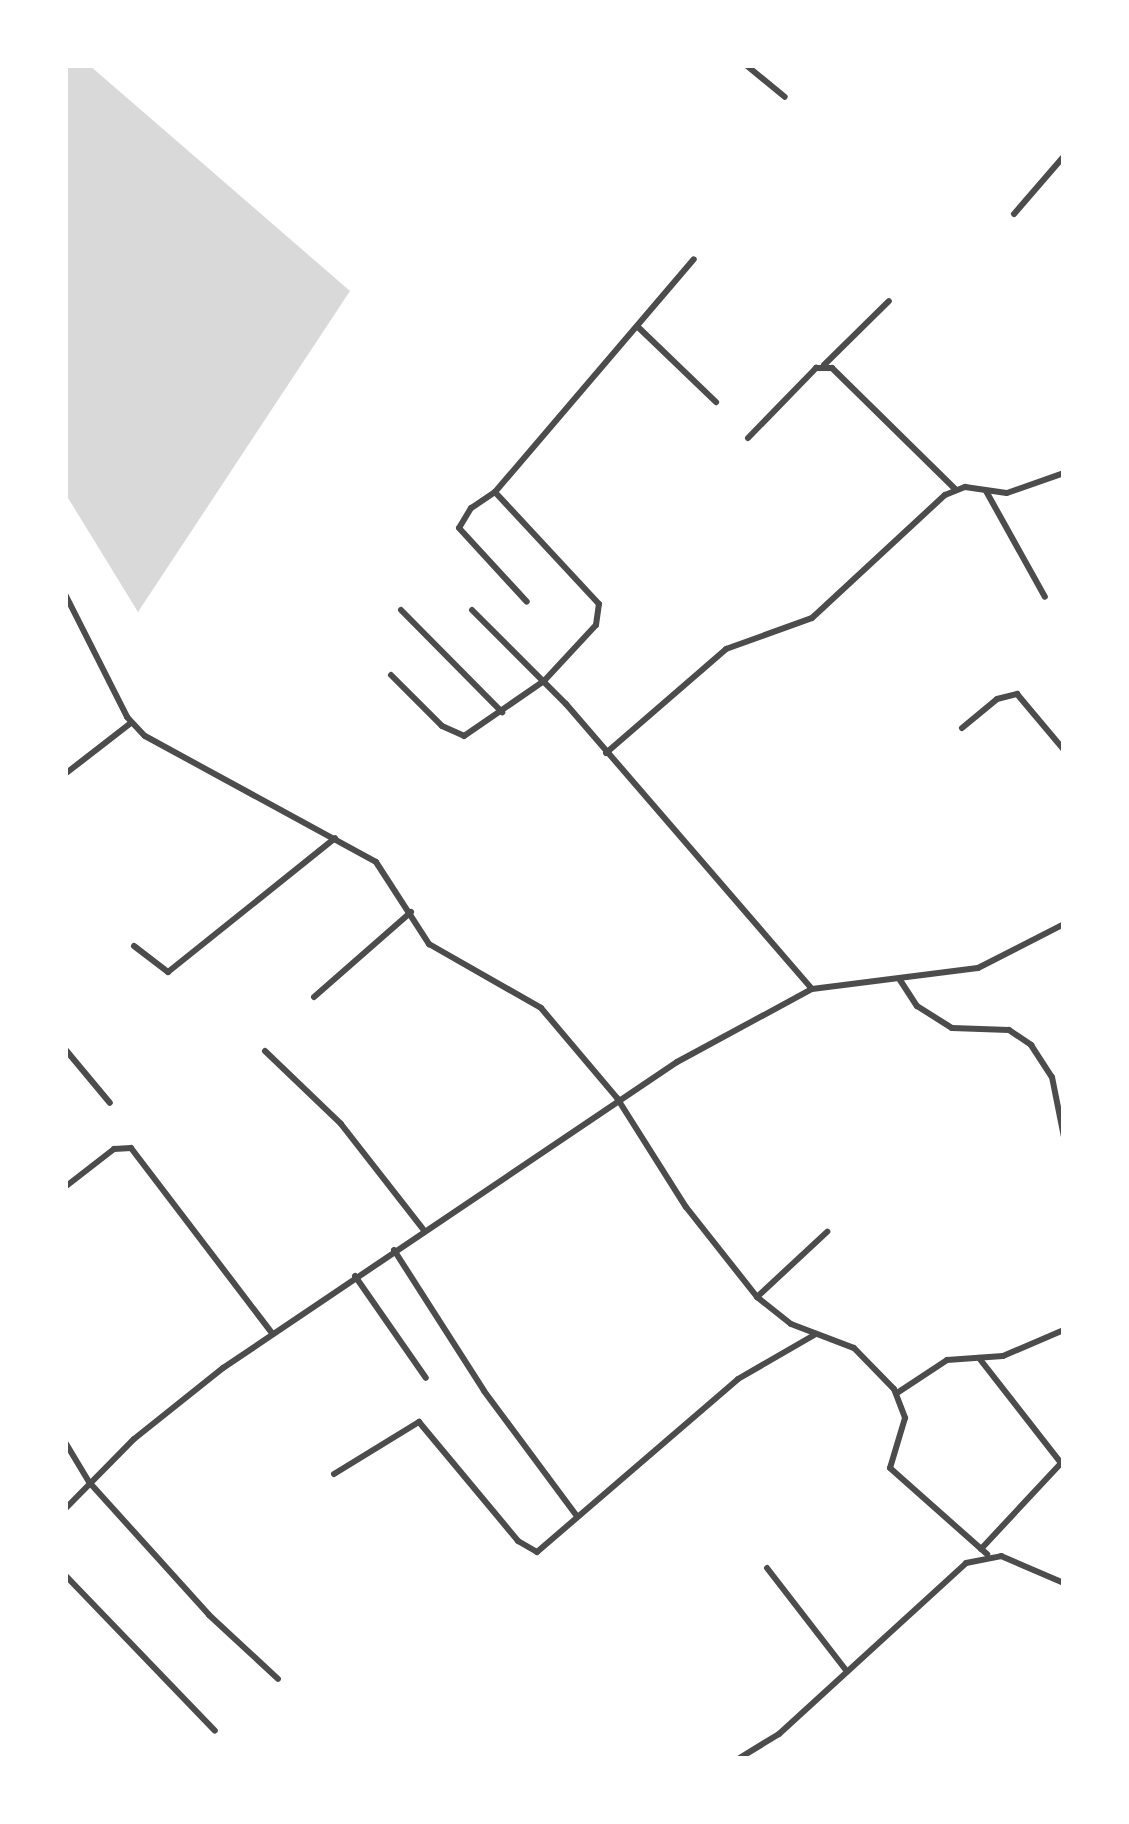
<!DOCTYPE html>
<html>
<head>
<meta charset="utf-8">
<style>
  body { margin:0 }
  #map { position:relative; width:1129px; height:1824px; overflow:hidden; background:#fff; font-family:"Fira Sans",sans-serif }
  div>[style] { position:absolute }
  .water>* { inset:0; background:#d9d9d9 }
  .minor>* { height:6px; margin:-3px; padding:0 3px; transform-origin:3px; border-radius:3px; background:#4c4c4c }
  span { translate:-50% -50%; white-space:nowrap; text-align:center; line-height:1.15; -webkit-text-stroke:10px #fff; paint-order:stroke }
  .frame { position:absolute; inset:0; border:68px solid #fff; pointer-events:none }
</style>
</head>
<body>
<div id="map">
  <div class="water">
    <i style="clip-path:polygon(65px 65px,89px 65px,350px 291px,138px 612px,65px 493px)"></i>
  </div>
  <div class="minor">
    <i style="left:746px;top:65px;width:50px;rotate:39.4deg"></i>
    <i style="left:1014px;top:214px;width:77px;rotate:-49.2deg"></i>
    <i style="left:639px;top:328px;width:107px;rotate:43.9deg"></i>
    <i style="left:824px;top:365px;width:91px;rotate:-44.6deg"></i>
    <i style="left:748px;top:438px;width:98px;rotate:-45.8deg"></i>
    <i style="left:816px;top:368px;width:16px"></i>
    <i style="left:832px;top:368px;width:173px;rotate:44.5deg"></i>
    <i style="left:986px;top:491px;width:121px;rotate:60.9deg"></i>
    <i style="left:495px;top:492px;width:29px;rotate:146deg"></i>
    <i style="left:471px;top:508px;width:23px;rotate:121deg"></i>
    <i style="left:459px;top:528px;width:100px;rotate:47.4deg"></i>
    <i style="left:65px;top:594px;width:138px;rotate:63.2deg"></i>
    <i style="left:127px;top:717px;width:26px;rotate:47deg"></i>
    <i style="left:145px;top:736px;width:263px;rotate:28.6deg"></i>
    <i style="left:376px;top:862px;width:98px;rotate:57.1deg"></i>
    <i style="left:429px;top:944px;width:129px;rotate:29.7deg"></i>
    <i style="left:541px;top:1008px;width:118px;rotate:49.8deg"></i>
    <i style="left:617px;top:1098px;width:129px;rotate:57.7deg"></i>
    <i style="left:686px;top:1207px;width:115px;rotate:51.7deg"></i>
    <i style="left:757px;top:1297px;width:43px;rotate:38.5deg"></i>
    <i style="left:791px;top:1324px;width:67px;rotate:20.9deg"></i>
    <i style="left:854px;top:1348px;width:57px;rotate:45.7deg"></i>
    <i style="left:894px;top:1389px;width:31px;rotate:69deg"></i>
    <i style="left:905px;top:1418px;width:52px;rotate:106.7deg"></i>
    <i style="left:890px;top:1468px;width:130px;rotate:41.6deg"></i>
    <i style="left:401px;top:610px;width:144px;rotate:45.3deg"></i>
    <i style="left:472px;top:610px;width:133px;rotate:45deg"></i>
    <i style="left:566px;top:704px;width:376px;rotate:49.2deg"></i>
    <i style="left:391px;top:675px;width:72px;rotate:45deg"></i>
    <i style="left:442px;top:726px;width:24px;rotate:24deg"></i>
    <i style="left:464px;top:736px;width:97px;rotate:-34.5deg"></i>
    <i style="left:544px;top:681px;width:76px;rotate:-47.1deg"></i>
    <i style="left:596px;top:625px;width:21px;rotate:-82deg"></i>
    <i style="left:599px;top:604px;width:153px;rotate:-132.9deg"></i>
    <i style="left:495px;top:492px;width:306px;rotate:-49.5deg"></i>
    <i style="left:962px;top:728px;width:45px;rotate:-39.6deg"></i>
    <i style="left:997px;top:699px;width:21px;rotate:-14deg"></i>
    <i style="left:1017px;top:694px;width:73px;rotate:50deg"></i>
    <i style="left:606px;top:753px;width:159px;rotate:-40.9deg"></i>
    <i style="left:726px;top:649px;width:91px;rotate:-19.8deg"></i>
    <i style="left:812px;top:618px;width:181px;rotate:-42.8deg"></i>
    <i style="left:945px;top:495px;width:22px;rotate:-22deg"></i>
    <i style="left:965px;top:487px;width:42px;rotate:8.1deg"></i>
    <i style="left:1007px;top:493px;width:60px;rotate:-19.3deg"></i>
    <i style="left:65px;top:774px;width:83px;rotate:-37.7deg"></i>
    <i style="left:134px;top:946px;width:43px;rotate:37.4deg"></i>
    <i style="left:168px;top:972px;width:214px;rotate:-38.7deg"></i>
    <i style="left:900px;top:980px;width:31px;rotate:57deg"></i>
    <i style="left:917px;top:1006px;width:41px;rotate:32.2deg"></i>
    <i style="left:952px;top:1028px;width:57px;rotate:2deg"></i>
    <i style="left:1009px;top:1030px;width:27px;rotate:34deg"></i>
    <i style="left:1031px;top:1045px;width:38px;rotate:57deg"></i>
    <i style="left:1052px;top:1077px;width:61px;rotate:78.7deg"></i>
    <i style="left:314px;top:997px;width:129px;rotate:-41.2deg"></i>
    <i style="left:65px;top:1049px;width:70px;rotate:50.2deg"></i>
    <i style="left:265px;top:1051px;width:105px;rotate:43.8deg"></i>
    <i style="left:341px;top:1124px;width:133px;rotate:52deg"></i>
    <i style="left:65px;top:1187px;width:62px;rotate:-37.8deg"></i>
    <i style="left:114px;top:1149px;width:17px;rotate:-3deg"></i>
    <i style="left:131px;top:1148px;width:233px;rotate:52.7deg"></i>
    <i style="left:394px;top:1250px;width:167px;rotate:57.4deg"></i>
    <i style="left:484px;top:1391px;width:156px;rotate:53.4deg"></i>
    <i style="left:355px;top:1276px;width:124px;rotate:55.2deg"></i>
    <i style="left:757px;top:1297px;width:96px;rotate:-42.9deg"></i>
    <i style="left:979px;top:1358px;width:133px;rotate:52deg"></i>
    <i style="left:897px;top:1393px;width:60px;rotate:-33.4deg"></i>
    <i style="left:947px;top:1360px;width:56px;rotate:-4.1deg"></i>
    <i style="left:1003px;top:1356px;width:66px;rotate:-23.1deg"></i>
    <i style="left:65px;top:1442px;width:47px;rotate:59deg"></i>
    <i style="left:89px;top:1482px;width:179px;rotate:47.9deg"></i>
    <i style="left:209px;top:1615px;width:94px;rotate:42.8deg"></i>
    <i style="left:334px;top:1474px;width:100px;rotate:-31.5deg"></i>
    <i style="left:419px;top:1422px;width:155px;rotate:50.2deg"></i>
    <i style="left:518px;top:1541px;width:22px;rotate:30deg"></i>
    <i style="left:537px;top:1552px;width:265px;rotate:-40.7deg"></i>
    <i style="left:738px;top:1379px;width:90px;rotate:-30deg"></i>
    <i style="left:65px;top:1509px;width:98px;rotate:-45.4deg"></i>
    <i style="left:134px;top:1439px;width:114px;rotate:-38.6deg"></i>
    <i style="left:223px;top:1368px;width:547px;rotate:-33.98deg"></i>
    <i style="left:677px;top:1062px;width:153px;rotate:-28.4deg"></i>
    <i style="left:812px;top:989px;width:167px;rotate:-7.2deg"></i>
    <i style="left:978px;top:968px;width:97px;rotate:-27.1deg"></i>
    <i style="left:981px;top:1549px;width:119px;rotate:-47deg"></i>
    <i style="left:767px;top:1568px;width:128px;rotate:52.3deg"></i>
    <i style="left:65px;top:1575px;width:216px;rotate:46.1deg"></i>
    <i style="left:738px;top:1759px;width:48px;rotate:-31.4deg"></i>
    <i style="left:779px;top:1734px;width:253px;rotate:-42.4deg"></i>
    <i style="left:966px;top:1563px;width:36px;rotate:-11deg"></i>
    <i style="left:1001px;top:1556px;width:69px;rotate:23.2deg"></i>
  </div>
  <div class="frame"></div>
</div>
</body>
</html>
